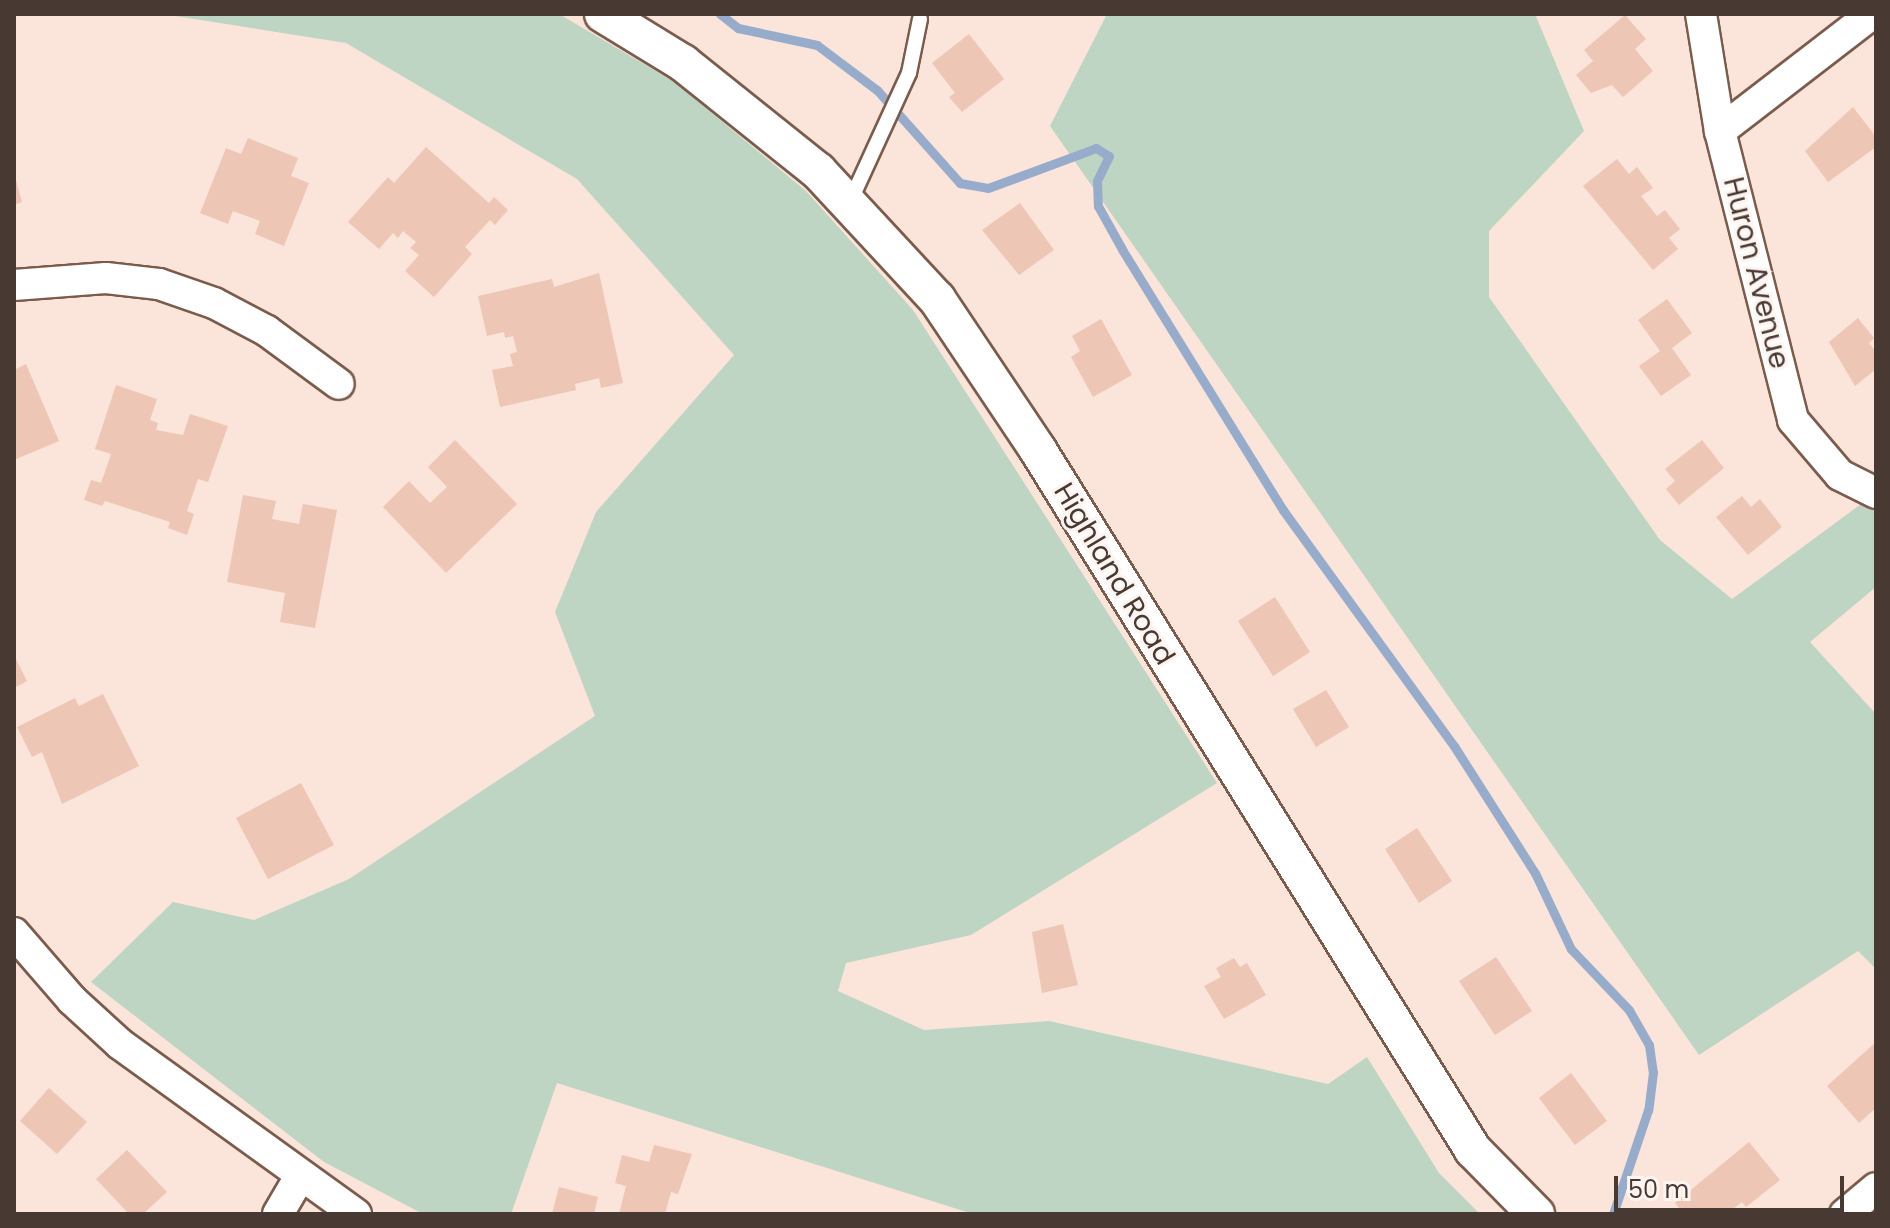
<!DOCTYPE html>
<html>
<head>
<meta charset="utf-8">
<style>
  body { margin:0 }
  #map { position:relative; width:1890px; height:1228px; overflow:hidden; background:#fbe4da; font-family:Poppins,sans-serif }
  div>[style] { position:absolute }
  .green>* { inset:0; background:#bfd5c4 }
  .stream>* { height:9px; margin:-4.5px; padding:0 4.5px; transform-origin:4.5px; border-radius:4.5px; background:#97accb }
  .building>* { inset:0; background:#edc6b5 }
  .roads { filter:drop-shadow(2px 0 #7b5c4c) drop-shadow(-2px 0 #7b5c4c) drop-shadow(0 2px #7b5c4c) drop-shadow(0 -2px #7b5c4c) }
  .service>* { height:14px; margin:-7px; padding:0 7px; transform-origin:7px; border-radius:7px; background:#fff }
  .minor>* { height:30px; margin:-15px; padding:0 15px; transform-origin:15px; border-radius:15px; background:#fff }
  .tertiary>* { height:36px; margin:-18px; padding:0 18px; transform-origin:18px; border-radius:18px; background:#fff }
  span { translate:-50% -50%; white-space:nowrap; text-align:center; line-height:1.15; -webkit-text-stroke:6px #fdf5f1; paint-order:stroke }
  .street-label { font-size:28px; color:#483932 }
  .frame { position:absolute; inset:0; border:16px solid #483932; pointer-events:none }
  .scale { position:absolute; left:1614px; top:1176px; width:230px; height:36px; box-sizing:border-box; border:4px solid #483932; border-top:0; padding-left:10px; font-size:24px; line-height:28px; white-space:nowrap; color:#483932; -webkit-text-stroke:6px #fdf5f1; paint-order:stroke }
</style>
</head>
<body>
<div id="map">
  <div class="green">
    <i style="clip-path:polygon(163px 14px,559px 14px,673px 81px,806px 191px,913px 310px,1217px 783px,971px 935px,846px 963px,838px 991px,924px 1030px,1049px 1021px,1328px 1084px,1367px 1057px,1439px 1173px,1480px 1214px,973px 1214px,557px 1083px,511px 1214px,423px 1214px,324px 1162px,91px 982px,173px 902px,254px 920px,349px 879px,595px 716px,555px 612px,596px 512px,734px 355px,577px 179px,346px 43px)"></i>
    <i style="clip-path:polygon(1107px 14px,1535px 14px,1584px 131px,1489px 231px,1489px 297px,1660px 540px,1732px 599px,1876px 493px,1876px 587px,1810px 642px,1876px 714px,1876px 969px,1858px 951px,1699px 1055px,1050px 126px)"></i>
  </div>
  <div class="stream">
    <i style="left:720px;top:14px;width:23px;rotate:38deg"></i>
    <i style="left:738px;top:28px;width:81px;rotate:12.1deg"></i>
    <i style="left:817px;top:45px;width:75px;rotate:36.9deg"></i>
    <i style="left:877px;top:90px;width:125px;rotate:48.3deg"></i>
    <i style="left:960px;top:183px;width:28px;rotate:10deg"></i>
    <i style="left:988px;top:188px;width:115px;rotate:-20.3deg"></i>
    <i style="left:1096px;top:148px;width:15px;rotate:32deg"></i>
    <i style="left:1109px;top:156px;width:28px;rotate:116deg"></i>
    <i style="left:1097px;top:181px;width:25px;rotate:88deg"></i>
    <i style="left:1098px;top:206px;width:51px;rotate:60.9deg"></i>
    <i style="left:1123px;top:251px;width:304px;rotate:58.3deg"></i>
    <i style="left:1283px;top:510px;width:291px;rotate:54.1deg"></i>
    <i style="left:1454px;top:746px;width:151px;rotate:57.5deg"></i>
    <i style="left:1535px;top:873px;width:84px;rotate:64.7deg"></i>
    <i style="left:1571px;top:949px;width:84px;rotate:46.4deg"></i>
    <i style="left:1629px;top:1010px;width:40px;rotate:60.3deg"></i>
    <i style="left:1649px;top:1045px;width:27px;rotate:82deg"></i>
    <i style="left:1653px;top:1072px;width:38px;rotate:97deg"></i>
    <i style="left:1648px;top:1110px;width:110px;rotate:108.6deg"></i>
  </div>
  <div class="building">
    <i style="clip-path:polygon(1625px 15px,1646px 39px,1635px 49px,1653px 71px,1623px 97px,1612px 85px,1591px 93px,1576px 75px,1593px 61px,1584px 50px)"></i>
    <i style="clip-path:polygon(969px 34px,1004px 79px,962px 112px,949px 97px,955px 93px,932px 63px)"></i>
    <i style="clip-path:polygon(1853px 107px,1876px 137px,1876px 147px,1828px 182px,1805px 151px)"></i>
    <i style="clip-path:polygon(248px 138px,298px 158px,291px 176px,309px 183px,284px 246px,255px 234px,260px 221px,233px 211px,228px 224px,200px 213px,226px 148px,241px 154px)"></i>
    <i style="clip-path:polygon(426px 147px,489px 203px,494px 197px,508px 210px,495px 225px,490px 220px,465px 247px,472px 254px,434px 297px,405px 271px,419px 255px,410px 248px,416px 242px,403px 231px,398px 238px,393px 233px,379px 249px,348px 222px,388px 177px,394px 183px)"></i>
    <i style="clip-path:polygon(1617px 159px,1629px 174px,1637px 167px,1653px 188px,1641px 196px,1657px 216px,1665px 210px,1680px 229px,1669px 238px,1678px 249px,1653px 270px,1583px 186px)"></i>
    <i style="clip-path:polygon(14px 173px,22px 202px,14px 205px)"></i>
    <i style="clip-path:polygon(1020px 203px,1054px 250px,1019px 275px,982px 230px)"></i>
    <i style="clip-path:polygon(599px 273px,623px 383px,601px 388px,599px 378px,575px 384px,576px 390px,500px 407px,492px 370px,513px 366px,510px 354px,517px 352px,513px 336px,505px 338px,504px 332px,487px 336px,478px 296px,552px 279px,554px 287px)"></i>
    <i style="clip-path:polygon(1667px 299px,1692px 333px,1672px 348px,1691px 375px,1661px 396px,1639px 366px,1660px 351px,1638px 320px)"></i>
    <i style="clip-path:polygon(1858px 318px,1874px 338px,1869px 343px,1876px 352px,1876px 369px,1855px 386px,1829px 342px)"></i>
    <i style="clip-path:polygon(1101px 319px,1132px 375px,1093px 397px,1071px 357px,1080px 351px,1072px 336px)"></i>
    <i style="clip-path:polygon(26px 364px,59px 441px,14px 460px,14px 370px)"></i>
    <i style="clip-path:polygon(116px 385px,157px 399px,150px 420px,158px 423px,156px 430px,183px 435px,190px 414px,228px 426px,208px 482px,198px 479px,187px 511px,194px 514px,187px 535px,168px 528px,170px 522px,105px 501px,102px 506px,84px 500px,91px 480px,101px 483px,111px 454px,95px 449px)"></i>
    <i style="clip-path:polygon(455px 440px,517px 504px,446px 573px,383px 507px,409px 481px,430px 503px,447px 487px,428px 467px)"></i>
    <i style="clip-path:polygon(1702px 440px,1724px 468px,1679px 505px,1666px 489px,1675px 481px,1665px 469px)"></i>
    <i style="clip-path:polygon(243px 495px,276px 501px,272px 519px,299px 524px,303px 504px,337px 510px,315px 628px,280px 622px,285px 593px,227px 582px)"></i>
    <i style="clip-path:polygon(1742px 496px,1751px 507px,1760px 499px,1782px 527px,1748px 555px,1716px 517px)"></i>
    <i style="clip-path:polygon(1275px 597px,1310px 652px,1273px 676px,1238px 621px)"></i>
    <i style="clip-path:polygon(14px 655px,27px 681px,14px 688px)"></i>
    <i style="clip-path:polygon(1326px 690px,1349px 727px,1316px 747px,1293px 709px)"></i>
    <i style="clip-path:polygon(103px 694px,139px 766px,62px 804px,42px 752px,32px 757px,17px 727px,75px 698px,79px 706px)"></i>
    <i style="clip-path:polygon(301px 783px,334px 845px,268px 879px,236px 818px)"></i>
    <i style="clip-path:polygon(1417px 828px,1452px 881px,1419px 903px,1385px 849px)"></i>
    <i style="clip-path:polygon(1063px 924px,1078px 985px,1042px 993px,1032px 932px)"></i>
    <i style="clip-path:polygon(1496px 957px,1532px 1011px,1495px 1035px,1459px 981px)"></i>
    <i style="clip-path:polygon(1234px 958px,1240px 967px,1247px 963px,1266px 995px,1224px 1019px,1204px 986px,1221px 977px,1216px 968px)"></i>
    <i style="clip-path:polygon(1876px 1042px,1876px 1108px,1859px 1123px,1827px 1086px)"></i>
    <i style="clip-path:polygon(1571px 1073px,1607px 1121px,1575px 1145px,1539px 1098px)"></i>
    <i style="clip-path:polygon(49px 1088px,87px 1122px,57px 1154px,20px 1121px)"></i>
    <i style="clip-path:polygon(1749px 1142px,1780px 1180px,1746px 1207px,1742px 1202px,1727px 1214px,1684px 1214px,1675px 1203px)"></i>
    <i style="clip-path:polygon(654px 1145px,692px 1154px,678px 1194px,671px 1192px,665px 1214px,619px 1214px,626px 1186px,615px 1183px,622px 1155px,649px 1162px)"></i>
    <i style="clip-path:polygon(127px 1150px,167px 1192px,143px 1214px,129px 1214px,96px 1179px)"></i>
    <i style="clip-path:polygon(559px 1187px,598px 1197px,594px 1214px,552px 1214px)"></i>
  </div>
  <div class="roads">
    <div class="service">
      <i style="left:849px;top:204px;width:144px;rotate:-65.4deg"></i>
      <i style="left:909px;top:73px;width:55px;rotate:-78.5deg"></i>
    </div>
    <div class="minor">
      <i style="left:1701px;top:14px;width:119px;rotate:80.8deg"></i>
      <i style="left:1720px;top:131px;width:298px;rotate:75.8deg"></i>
      <i style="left:1793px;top:420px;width:72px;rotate:49.5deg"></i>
      <i style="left:1840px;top:475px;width:40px;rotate:26.6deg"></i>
      <i style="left:1720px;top:131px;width:192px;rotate:-37.6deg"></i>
      <i style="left:14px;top:285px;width:92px;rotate:-4.4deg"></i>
      <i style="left:106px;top:278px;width:53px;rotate:6.5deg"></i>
      <i style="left:159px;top:284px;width:58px;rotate:19.1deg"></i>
      <i style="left:214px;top:303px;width:60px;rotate:27.8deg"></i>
      <i style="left:267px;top:331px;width:89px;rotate:36.4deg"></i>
      <i style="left:14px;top:933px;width:89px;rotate:49.1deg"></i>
      <i style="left:72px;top:1000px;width:65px;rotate:42.5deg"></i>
      <i style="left:120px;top:1044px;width:291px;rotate:35.8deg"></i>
      <i style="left:278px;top:1214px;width:42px;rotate:-59.7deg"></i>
      <i style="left:1845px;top:1214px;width:40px;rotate:-40deg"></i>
    </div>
    <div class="tertiary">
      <i style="left:603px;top:14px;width:94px;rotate:31.5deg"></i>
      <i style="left:683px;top:63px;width:173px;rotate:38.7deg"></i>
      <i style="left:818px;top:171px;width:175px;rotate:47.1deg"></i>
      <i style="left:937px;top:299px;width:182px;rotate:56.2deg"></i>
      <i style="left:1038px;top:450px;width:824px;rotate:58.14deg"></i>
      <i style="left:1473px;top:1150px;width:90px;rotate:45.5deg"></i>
    </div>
  </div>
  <div class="street-label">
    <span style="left:1756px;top:273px;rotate:76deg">Huron Avenue</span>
    <span style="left:1114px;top:574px;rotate:59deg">Highland Road</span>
  </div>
  <div class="frame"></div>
  <div class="scale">50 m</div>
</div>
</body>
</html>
